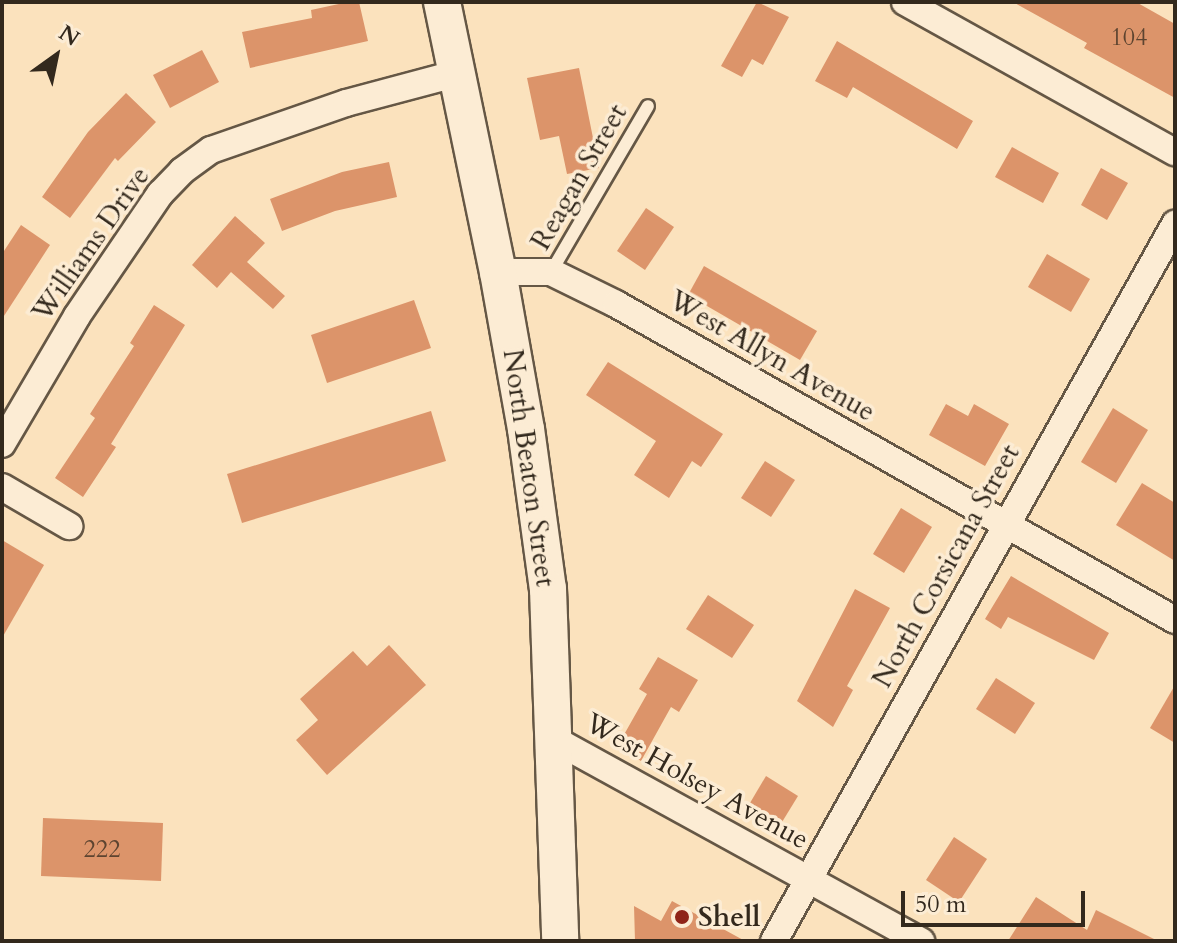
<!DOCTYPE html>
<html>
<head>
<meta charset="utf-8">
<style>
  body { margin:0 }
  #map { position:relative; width:1177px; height:943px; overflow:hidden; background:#fbe2bd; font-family:Cardo,serif }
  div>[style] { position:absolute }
  .building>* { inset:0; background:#dc946a }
  .roads { filter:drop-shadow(2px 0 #655745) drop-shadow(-2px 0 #655745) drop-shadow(0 2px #655745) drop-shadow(0 -2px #655745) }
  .service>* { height:12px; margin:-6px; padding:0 6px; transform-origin:6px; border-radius:6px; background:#fcecd4 }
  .minor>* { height:26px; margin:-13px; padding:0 13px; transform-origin:13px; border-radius:13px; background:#fcecd4 }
  .secondary>* { height:36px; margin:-18px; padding:0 18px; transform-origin:18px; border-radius:18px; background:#fcecd4 }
  .dots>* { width:22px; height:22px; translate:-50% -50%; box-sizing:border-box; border:4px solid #fcecd4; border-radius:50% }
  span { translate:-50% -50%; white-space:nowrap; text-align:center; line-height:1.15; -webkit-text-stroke:7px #fcecd4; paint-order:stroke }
  .number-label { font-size:24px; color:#5d4430 }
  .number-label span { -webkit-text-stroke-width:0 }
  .street-label { font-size:28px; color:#33291d }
  .poi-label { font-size:28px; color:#33291d; font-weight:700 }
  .left { translate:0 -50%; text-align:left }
  .frame { position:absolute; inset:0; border:4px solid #33291d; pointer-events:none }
  .north { position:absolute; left:16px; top:16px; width:80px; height:80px; -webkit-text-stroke:6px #fcecd4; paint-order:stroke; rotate:33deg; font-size:22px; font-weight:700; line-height:32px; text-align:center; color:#33291d }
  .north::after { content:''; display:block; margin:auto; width:28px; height:36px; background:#33291d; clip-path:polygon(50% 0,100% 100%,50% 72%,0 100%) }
  .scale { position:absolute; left:901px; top:891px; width:184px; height:36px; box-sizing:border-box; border:4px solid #33291d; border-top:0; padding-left:10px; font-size:24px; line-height:28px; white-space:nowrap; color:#33291d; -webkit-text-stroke:6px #fcecd4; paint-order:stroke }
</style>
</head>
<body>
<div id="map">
  <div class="building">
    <i style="clip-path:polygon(348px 2px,359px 2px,368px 41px,250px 68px,242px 32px,312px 18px,311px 10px)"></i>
    <i style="clip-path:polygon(757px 2px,789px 17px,763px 65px,752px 59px,742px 77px,721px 66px)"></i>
    <i style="clip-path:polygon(1013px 2px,1136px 2px,1175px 24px,1175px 98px,1084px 48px,1087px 43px)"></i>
    <i style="clip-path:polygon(837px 41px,973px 121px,957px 149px,853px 87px,847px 98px,815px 81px)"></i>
    <i style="clip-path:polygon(202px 50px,219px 82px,170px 108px,153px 75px)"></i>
    <i style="clip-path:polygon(579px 68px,599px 168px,567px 174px,559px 136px,540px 140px,527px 78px)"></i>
    <i style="clip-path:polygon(126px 93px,156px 122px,118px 161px,115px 158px,70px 218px,42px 197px,88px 132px)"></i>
    <i style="clip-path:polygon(1012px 147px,1059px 173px,1043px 203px,995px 177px)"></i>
    <i style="clip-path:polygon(389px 162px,397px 197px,335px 211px,282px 231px,270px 199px,342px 172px)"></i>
    <i style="clip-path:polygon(1101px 168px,1128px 183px,1107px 220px,1081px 205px)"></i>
    <i style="clip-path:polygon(646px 208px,674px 227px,645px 270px,617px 251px)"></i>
    <i style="clip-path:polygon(235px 216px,265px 243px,247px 262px,285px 296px,273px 309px,231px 272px,217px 288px,192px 265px)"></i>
    <i style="clip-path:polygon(21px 225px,50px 245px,2px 319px,2px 254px)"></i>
    <i style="clip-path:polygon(1047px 254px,1090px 279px,1071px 312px,1028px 287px)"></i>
    <i style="clip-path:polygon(704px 266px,817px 331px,800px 360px,688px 295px)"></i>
    <i style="clip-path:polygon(414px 300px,431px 348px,327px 383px,311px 335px)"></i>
    <i style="clip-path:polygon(154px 305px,185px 325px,111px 444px,116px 447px,83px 497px,55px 478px,95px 418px,90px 414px,134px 346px,130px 343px)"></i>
    <i style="clip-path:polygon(608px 362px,723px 434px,701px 467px,692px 461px,669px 498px,634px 475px,656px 441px,586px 395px)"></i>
    <i style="clip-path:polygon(946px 404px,968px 416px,974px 404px,1009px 424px,985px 466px,929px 435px)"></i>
    <i style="clip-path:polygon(1113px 408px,1148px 430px,1116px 483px,1081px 462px)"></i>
    <i style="clip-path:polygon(431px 411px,446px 461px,242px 523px,227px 474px)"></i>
    <i style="clip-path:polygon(765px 461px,795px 480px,771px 517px,741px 498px)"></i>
    <i style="clip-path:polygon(1142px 483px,1175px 503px,1175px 561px,1116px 525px)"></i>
    <i style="clip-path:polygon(901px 508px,932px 527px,904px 573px,873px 554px)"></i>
    <i style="clip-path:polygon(2px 540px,44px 565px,2px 638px)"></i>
    <i style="clip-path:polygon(1011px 576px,1109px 633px,1094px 660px,1008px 617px,1001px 629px,985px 619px)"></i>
    <i style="clip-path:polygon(855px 589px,890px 608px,847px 686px,853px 690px,833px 727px,797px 701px)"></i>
    <i style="clip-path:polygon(708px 595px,754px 625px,732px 658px,686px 629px)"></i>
    <i style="clip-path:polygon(389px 645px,426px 685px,327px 775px,296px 740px,318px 720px,300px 699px,353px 651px,367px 666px)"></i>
    <i style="clip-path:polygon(658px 657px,698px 680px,679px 712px,671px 707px,641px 761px,617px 747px,647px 694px,639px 689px)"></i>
    <i style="clip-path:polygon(996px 678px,1035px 703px,1015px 734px,976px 709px)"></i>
    <i style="clip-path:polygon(1175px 685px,1175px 743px,1150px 728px)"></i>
    <i style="clip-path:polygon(766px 776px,798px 796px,779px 827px,747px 808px)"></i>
    <i style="clip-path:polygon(43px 818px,163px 823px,161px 881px,41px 876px)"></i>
    <i style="clip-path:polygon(954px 837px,987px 859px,959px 902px,926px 880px)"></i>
    <i style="clip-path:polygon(1036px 897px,1087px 930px,1096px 910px,1158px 941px,1008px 941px)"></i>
    <i style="clip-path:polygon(672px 901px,745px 941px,635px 941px,634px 906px,661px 921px)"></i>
  </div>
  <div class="roads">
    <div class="service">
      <i style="left:551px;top:272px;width:192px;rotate:-59.7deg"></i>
    </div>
    <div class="minor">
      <i style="left:905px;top:2px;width:309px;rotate:29.1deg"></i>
      <i style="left:498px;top:272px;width:53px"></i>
      <i style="left:551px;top:272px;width:72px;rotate:26.2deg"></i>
      <i style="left:616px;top:304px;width:642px;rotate:29.48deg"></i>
      <i style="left:2px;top:444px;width:148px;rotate:-59.6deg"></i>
      <i style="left:77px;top:316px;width:148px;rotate:-55.8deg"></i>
      <i style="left:160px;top:194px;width:32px;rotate:-46deg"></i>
      <i style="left:182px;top:171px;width:36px;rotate:-36deg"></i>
      <i style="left:211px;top:150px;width:143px;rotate:-19.2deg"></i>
      <i style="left:346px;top:103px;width:117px;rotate:-14.9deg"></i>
      <i style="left:2px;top:487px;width:78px;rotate:30.2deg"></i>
      <i style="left:555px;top:740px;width:418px;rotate:28.8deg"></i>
      <i style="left:774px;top:941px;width:822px;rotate:-60.78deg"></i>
    </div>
    <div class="secondary">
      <i style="left:442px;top:2px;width:276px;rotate:78.3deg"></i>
      <i style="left:498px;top:272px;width:159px;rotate:79.9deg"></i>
      <i style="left:526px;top:429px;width:162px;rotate:82.2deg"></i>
      <i style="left:548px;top:589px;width:352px;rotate:88deg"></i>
    </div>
  </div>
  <div class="dots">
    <i style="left:682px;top:917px;background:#8f2418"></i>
  </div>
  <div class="number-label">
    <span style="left:1129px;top:38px">104</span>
    <span style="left:102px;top:850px">222</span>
  </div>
  <div class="street-label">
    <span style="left:579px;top:177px;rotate:-60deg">Reagan Street</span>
    <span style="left:91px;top:244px;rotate:-55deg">Williams Drive</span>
    <span style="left:772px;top:356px;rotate:30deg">West Allyn Avenue</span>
    <span style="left:529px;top:468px;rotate:82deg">North Beaton Street</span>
    <span style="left:946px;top:566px;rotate:-61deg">North Corsicana Street</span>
    <span style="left:697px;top:781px;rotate:29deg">West Holsey Avenue</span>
  </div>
  <div class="poi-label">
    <span class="left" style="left:698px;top:917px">Shell</span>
  </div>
  <div class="frame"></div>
  <div class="north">N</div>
  <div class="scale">50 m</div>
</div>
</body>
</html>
